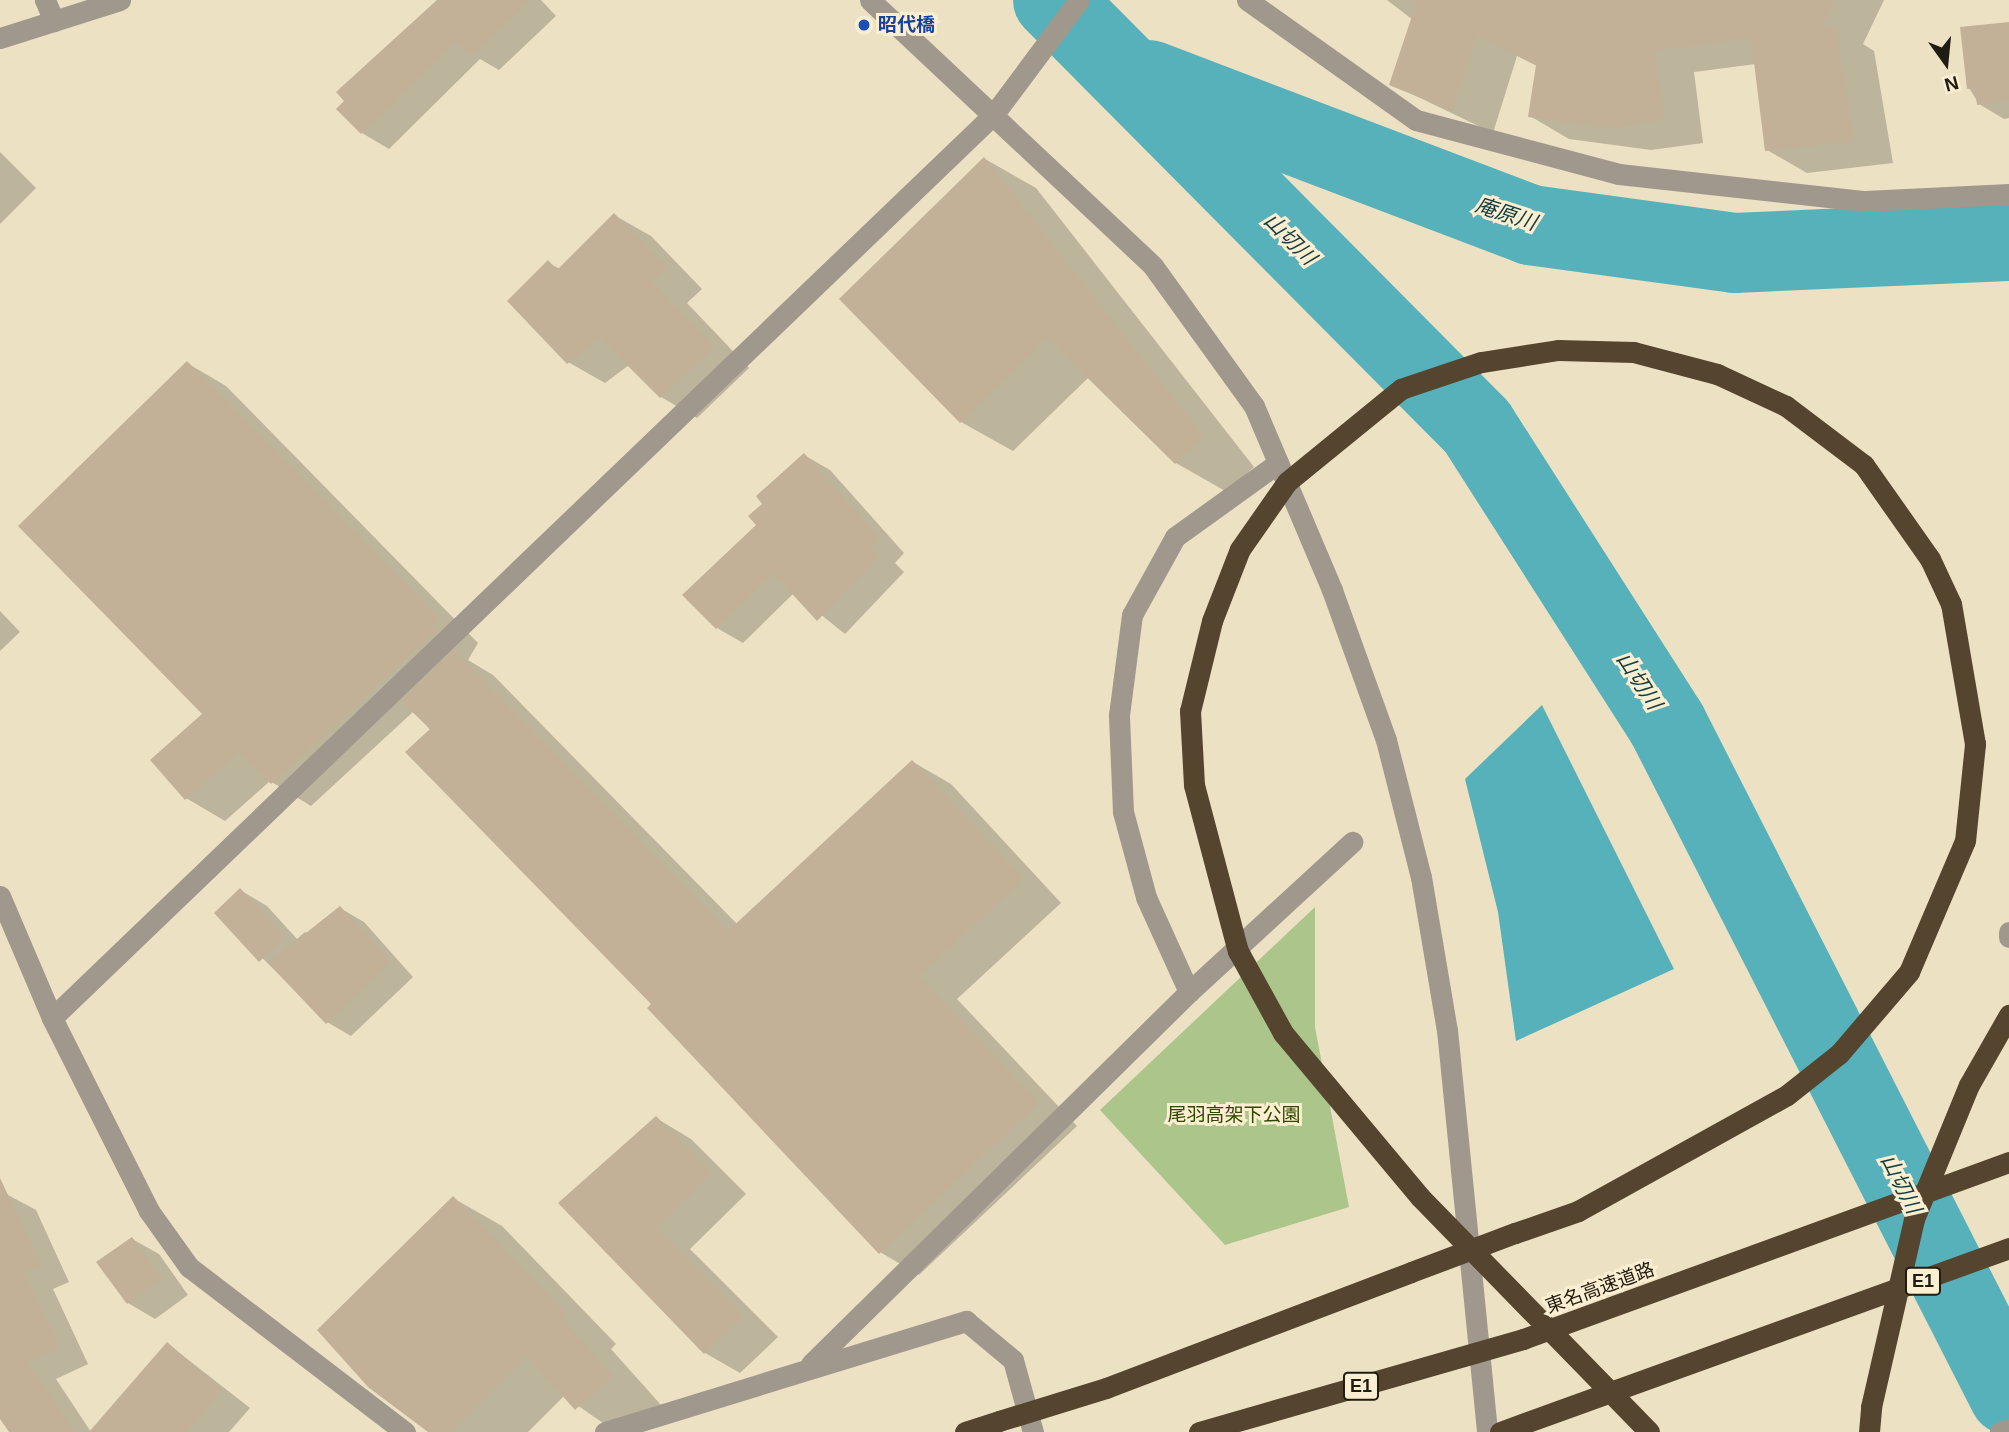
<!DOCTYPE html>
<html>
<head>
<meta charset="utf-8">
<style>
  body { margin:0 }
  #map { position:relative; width:2009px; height:1432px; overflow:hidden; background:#ede1c4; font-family:Arial,"Noto Sans JP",sans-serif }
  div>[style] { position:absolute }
  .green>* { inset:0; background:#acc58b }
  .water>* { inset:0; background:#57b1ba }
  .shadow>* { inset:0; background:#0003 }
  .river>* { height:80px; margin:-40px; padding:0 40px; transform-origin:40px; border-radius:40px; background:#57b1ba }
  .building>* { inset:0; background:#c2b097 }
  .minor>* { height:21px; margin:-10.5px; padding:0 10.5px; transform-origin:10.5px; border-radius:10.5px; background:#a0988d }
  .highway>* { height:21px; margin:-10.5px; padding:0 10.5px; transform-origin:10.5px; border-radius:10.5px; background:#55452f }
  .highway-bridge>* { height:21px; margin:-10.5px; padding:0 10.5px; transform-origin:10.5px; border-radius:10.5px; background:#55452f }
  .dots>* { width:19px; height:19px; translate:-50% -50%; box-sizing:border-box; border:4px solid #fbeed1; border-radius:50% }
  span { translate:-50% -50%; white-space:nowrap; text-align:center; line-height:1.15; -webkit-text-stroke:6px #fbeed1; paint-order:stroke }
  .shield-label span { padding:2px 5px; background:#fbeed1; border:2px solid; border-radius:5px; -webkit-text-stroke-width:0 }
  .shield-label { font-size:18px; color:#211c12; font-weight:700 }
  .transit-label { font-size:19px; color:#164399; font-weight:700 }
  .left { translate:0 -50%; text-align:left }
  .park-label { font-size:19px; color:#314701 }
  .street-label { font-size:19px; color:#211c12 }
  .water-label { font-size:21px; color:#123d41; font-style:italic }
  .north { position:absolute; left:1911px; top:28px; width:70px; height:70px; -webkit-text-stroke:5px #fbeed1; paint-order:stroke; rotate:165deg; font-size:19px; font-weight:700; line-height:28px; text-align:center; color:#211c12 }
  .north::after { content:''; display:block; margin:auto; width:24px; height:32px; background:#211c12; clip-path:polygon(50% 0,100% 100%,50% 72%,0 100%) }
</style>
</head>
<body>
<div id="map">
  <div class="green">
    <i style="clip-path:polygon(1315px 907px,1315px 1027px,1349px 1207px,1225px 1245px,1100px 1110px)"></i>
  </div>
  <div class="water">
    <i style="clip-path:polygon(1542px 705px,1674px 969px,1516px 1041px,1498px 912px,1465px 779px)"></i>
  </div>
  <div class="shadow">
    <i style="clip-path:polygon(437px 0,541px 0,556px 16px,499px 70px,480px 59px,389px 149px,362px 133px)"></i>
    <i style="clip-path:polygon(1387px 0,1884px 0,1863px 44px,1874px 51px,1893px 163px,1807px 173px,1767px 150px,1756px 64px,1694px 72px,1703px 143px,1651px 150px,1569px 139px,1530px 116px,1537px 66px,1517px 56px,1493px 133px,1391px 84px,1413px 20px)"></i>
    <i style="clip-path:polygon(2009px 23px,2009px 118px,2004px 119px,1979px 104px,1969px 88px)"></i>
    <i style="clip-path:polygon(0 152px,36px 188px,0 224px)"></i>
    <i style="clip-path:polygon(985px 159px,1036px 188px,1254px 467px,1227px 492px,1176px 463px,1089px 377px,1013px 451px,961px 422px,841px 299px)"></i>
    <i style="clip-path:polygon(614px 215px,651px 236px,702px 289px,687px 303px,749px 368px,697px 418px,661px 397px,629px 365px,605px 383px,568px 362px,549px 263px,560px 269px)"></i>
    <i style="clip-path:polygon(187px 363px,226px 386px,478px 643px,468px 660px,493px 675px,738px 925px,913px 762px,951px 784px,1061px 903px,957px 999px,1077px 1126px,919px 1275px,880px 1252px,414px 711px,311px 806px,270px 781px,225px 821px,186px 798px,204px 714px)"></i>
    <i style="clip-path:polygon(804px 455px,830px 470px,904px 553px,895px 563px,904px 572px,845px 634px,794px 593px,743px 643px,717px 628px,765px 504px)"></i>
    <i style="clip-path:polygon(0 611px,20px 632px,0 651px)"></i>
    <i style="clip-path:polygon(240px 890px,267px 906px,297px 939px,305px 932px,312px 936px,340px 908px,364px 922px,413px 977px,351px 1036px,327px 1022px,217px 913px)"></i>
    <i style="clip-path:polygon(656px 1118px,691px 1139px,746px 1194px,690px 1249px,778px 1337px,740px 1373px,705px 1353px,560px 1203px)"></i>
    <i style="clip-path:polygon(6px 1194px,36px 1210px,69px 1282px,53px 1289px,88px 1364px,56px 1379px,91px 1432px,168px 1344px,250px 1408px,229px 1432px,11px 1432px,0 1417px,0 1197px)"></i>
    <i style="clip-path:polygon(453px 1198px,502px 1226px,616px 1344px,611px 1349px,661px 1405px,616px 1432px,564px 1396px,528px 1432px,434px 1432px)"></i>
    <i style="clip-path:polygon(132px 1239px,159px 1254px,188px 1295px,155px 1319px,128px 1303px)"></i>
  </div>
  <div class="river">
    <i style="left:1053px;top:0;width:602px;rotate:45.2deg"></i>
    <i style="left:1477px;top:427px;width:353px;rotate:57.4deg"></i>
    <i style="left:1667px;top:724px;width:753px;rotate:62.99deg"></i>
    <i style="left:1149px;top:80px;width:408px;rotate:20.8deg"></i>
    <i style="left:1530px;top:225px;width:206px;rotate:7.8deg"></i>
    <i style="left:1734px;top:253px;width:275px;rotate:-2.5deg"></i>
  </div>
  <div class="building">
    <i style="clip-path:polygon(437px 0,529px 0,471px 56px,456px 41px,361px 134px,336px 109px,344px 101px,336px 92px)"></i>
    <i style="clip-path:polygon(1409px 0,1835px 0,1821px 28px,1835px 26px,1854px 141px,1765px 151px,1751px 38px,1655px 50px,1664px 120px,1610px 128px,1528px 117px,1536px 65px,1477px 35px,1453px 111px,1389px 85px,1416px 4px)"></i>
    <i style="clip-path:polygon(2009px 22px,2009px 101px,1977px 105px,1975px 88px,1967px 89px,1960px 27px)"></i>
    <i style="clip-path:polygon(984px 157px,1204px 437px,1175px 464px,1047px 338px,960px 423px,839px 299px)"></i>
    <i style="clip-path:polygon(614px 213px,667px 268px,652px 282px,714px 347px,660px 398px,600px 338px,567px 364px,507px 301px,548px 260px,557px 270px)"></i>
    <i style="clip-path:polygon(187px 361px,440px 619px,432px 627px,436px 631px,271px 784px,239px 752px,185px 800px,150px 760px,202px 714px,18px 526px)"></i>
    <i style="clip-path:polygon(804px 453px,879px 538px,870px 548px,879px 557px,817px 621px,773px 573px,716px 629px,682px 595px,756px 525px,748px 516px,762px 504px,756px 496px)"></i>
    <i style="clip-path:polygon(454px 650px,728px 931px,912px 760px,1024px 879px,919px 976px,1039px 1103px,879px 1254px,647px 1008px,651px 1004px,405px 752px,430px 729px,401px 701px)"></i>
    <i style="clip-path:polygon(240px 888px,285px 938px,259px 962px,214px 913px)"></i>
    <i style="clip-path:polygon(340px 906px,390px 962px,326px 1024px,268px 963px)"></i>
    <i style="clip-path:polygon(656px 1116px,712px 1173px,656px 1228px,744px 1316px,704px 1354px,558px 1203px)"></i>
    <i style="clip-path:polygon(0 1178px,41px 1265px,25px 1272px,60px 1348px,28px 1362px,75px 1432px,9px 1432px,0 1419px)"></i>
    <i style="clip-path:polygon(453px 1196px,568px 1315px,563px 1320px,613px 1376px,575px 1410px,527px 1356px,451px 1432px,428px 1432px,368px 1387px,317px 1330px)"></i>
    <i style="clip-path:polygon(132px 1237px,162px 1279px,127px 1304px,96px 1262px)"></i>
    <i style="clip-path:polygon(167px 1342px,222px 1390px,186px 1432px,89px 1432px)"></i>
  </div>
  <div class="minor">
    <i style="left:45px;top:0;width:23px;rotate:67deg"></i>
    <i style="left:870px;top:0;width:388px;rotate:43.2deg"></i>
    <i style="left:1153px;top:266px;width:173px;rotate:54.2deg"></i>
    <i style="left:1254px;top:406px;width:200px;rotate:67deg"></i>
    <i style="left:1332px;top:590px;width:159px;rotate:70.2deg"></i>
    <i style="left:1386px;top:740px;width:141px;rotate:75.7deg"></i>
    <i style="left:1421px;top:877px;width:155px;rotate:80.4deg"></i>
    <i style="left:1447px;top:1030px;width:404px;rotate:84.3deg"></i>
    <i style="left:1247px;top:0;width:207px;rotate:35.4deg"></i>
    <i style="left:1416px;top:120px;width:210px;rotate:14.9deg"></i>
    <i style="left:1619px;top:174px;width:247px;rotate:6.3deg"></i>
    <i style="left:1865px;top:201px;width:144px;rotate:-2.8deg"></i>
    <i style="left:0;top:38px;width:126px;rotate:-17.6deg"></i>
    <i style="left:0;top:896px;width:133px;rotate:66.9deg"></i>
    <i style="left:52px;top:1018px;width:216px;rotate:63.3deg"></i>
    <i style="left:149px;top:1211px;width:69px;rotate:54.5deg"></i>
    <i style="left:189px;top:1267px;width:272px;rotate:37.4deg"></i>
    <i style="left:2009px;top:932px;width:5px;rotate:90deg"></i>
    <i style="left:1189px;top:992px;width:222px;rotate:-42.6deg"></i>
    <i style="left:52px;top:1018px;width:1306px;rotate:-43.82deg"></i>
    <i style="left:994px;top:114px;width:142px;rotate:-53.3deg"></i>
    <i style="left:811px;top:1364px;width:530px;rotate:-44.54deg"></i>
    <i style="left:1189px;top:992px;width:104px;rotate:-114.4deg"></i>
    <i style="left:1146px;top:897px;width:88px;rotate:-105.1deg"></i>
    <i style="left:1123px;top:812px;width:97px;rotate:-92.4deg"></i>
    <i style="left:1119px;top:715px;width:101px;rotate:-82.6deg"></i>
    <i style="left:1132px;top:615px;width:89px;rotate:-61.1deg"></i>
    <i style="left:1175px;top:537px;width:127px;rotate:-35.7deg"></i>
    <i style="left:605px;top:1432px;width:378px;rotate:-17.1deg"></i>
    <i style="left:966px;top:1321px;width:61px;rotate:39.7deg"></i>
    <i style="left:1013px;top:1360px;width:75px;rotate:74.5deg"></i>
    <i style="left:2000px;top:1432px;width:9px;rotate:-18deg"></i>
  </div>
  <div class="highway">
    <i style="left:1523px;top:1339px;width:517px;rotate:-20.01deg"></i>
    <i style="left:965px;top:1432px;width:36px;rotate:-18deg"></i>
    <i style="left:1500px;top:1432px;width:541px;rotate:-19.87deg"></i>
    <i style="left:1869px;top:1432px;width:25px;rotate:-85deg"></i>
  </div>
  <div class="highway-bridge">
    <i style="left:1871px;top:1407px;width:193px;rotate:-77.1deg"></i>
    <i style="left:1914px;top:1219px;width:145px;rotate:-67.7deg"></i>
    <i style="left:1969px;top:1085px;width:81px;rotate:-60.3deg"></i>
    <i style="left:999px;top:1421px;width:112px;rotate:-17.1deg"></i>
    <i style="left:1106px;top:1388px;width:326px;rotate:-20.8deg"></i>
    <i style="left:1411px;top:1272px;width:111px;rotate:-20.6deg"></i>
    <i style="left:1515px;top:1233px;width:67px;rotate:-19.2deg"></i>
    <i style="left:1578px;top:1211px;width:239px;rotate:-29deg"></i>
    <i style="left:1787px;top:1095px;width:66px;rotate:-38.3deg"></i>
    <i style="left:1839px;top:1054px;width:108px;rotate:-49.5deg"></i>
    <i style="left:1909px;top:972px;width:142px;rotate:-66.9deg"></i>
    <i style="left:1965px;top:841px;width:98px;rotate:-84.1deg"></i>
    <i style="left:1975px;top:744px;width:142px;rotate:-99.7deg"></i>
    <i style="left:1951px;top:604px;width:50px;rotate:-115deg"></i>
    <i style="left:1930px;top:559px;width:115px;rotate:-125.1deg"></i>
    <i style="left:1864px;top:465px;width:98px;rotate:-142.9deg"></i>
    <i style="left:1786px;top:406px;width:76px;rotate:-155.1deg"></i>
    <i style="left:1717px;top:374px;width:86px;rotate:-165.2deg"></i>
    <i style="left:1634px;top:352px;width:76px;rotate:-178.5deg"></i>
    <i style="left:1558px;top:350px;width:78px;rotate:171.1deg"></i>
    <i style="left:1481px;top:362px;width:84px;rotate:161.4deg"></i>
    <i style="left:1401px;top:389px;width:147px;rotate:140.8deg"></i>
    <i style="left:1287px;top:482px;width:82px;rotate:125deg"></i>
    <i style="left:1240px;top:549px;width:77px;rotate:111.3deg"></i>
    <i style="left:1212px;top:621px;width:93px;rotate:103.7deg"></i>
    <i style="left:1190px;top:711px;width:74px;rotate:86.9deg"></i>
    <i style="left:1194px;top:785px;width:172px;rotate:75.2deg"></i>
    <i style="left:1238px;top:951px;width:94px;rotate:61.2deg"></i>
    <i style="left:1283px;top:1033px;width:214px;rotate:50.1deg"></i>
    <i style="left:1420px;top:1197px;width:328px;rotate:45.7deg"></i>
    <i style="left:1199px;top:1432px;width:337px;rotate:-16deg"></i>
  </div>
  <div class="dots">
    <i style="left:864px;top:25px;background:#1a4fb4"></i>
  </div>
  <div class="shield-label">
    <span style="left:1923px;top:1281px">E1</span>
    <span style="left:1361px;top:1386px">E1</span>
  </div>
  <div class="transit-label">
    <span class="left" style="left:878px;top:25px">昭代橋</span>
  </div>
  <div class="park-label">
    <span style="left:1234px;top:1115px">尾羽高架下公園</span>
  </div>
  <div class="street-label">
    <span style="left:1600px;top:1288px;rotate:-20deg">東名高速道路</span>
  </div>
  <div class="water-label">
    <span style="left:1506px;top:214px;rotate:18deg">庵原川</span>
    <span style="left:1290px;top:239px;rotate:45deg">山切川</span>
    <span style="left:1639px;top:681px;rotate:57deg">山切川</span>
    <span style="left:1901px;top:1184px;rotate:63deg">山切川</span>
  </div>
  <div class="north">N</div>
</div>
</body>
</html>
